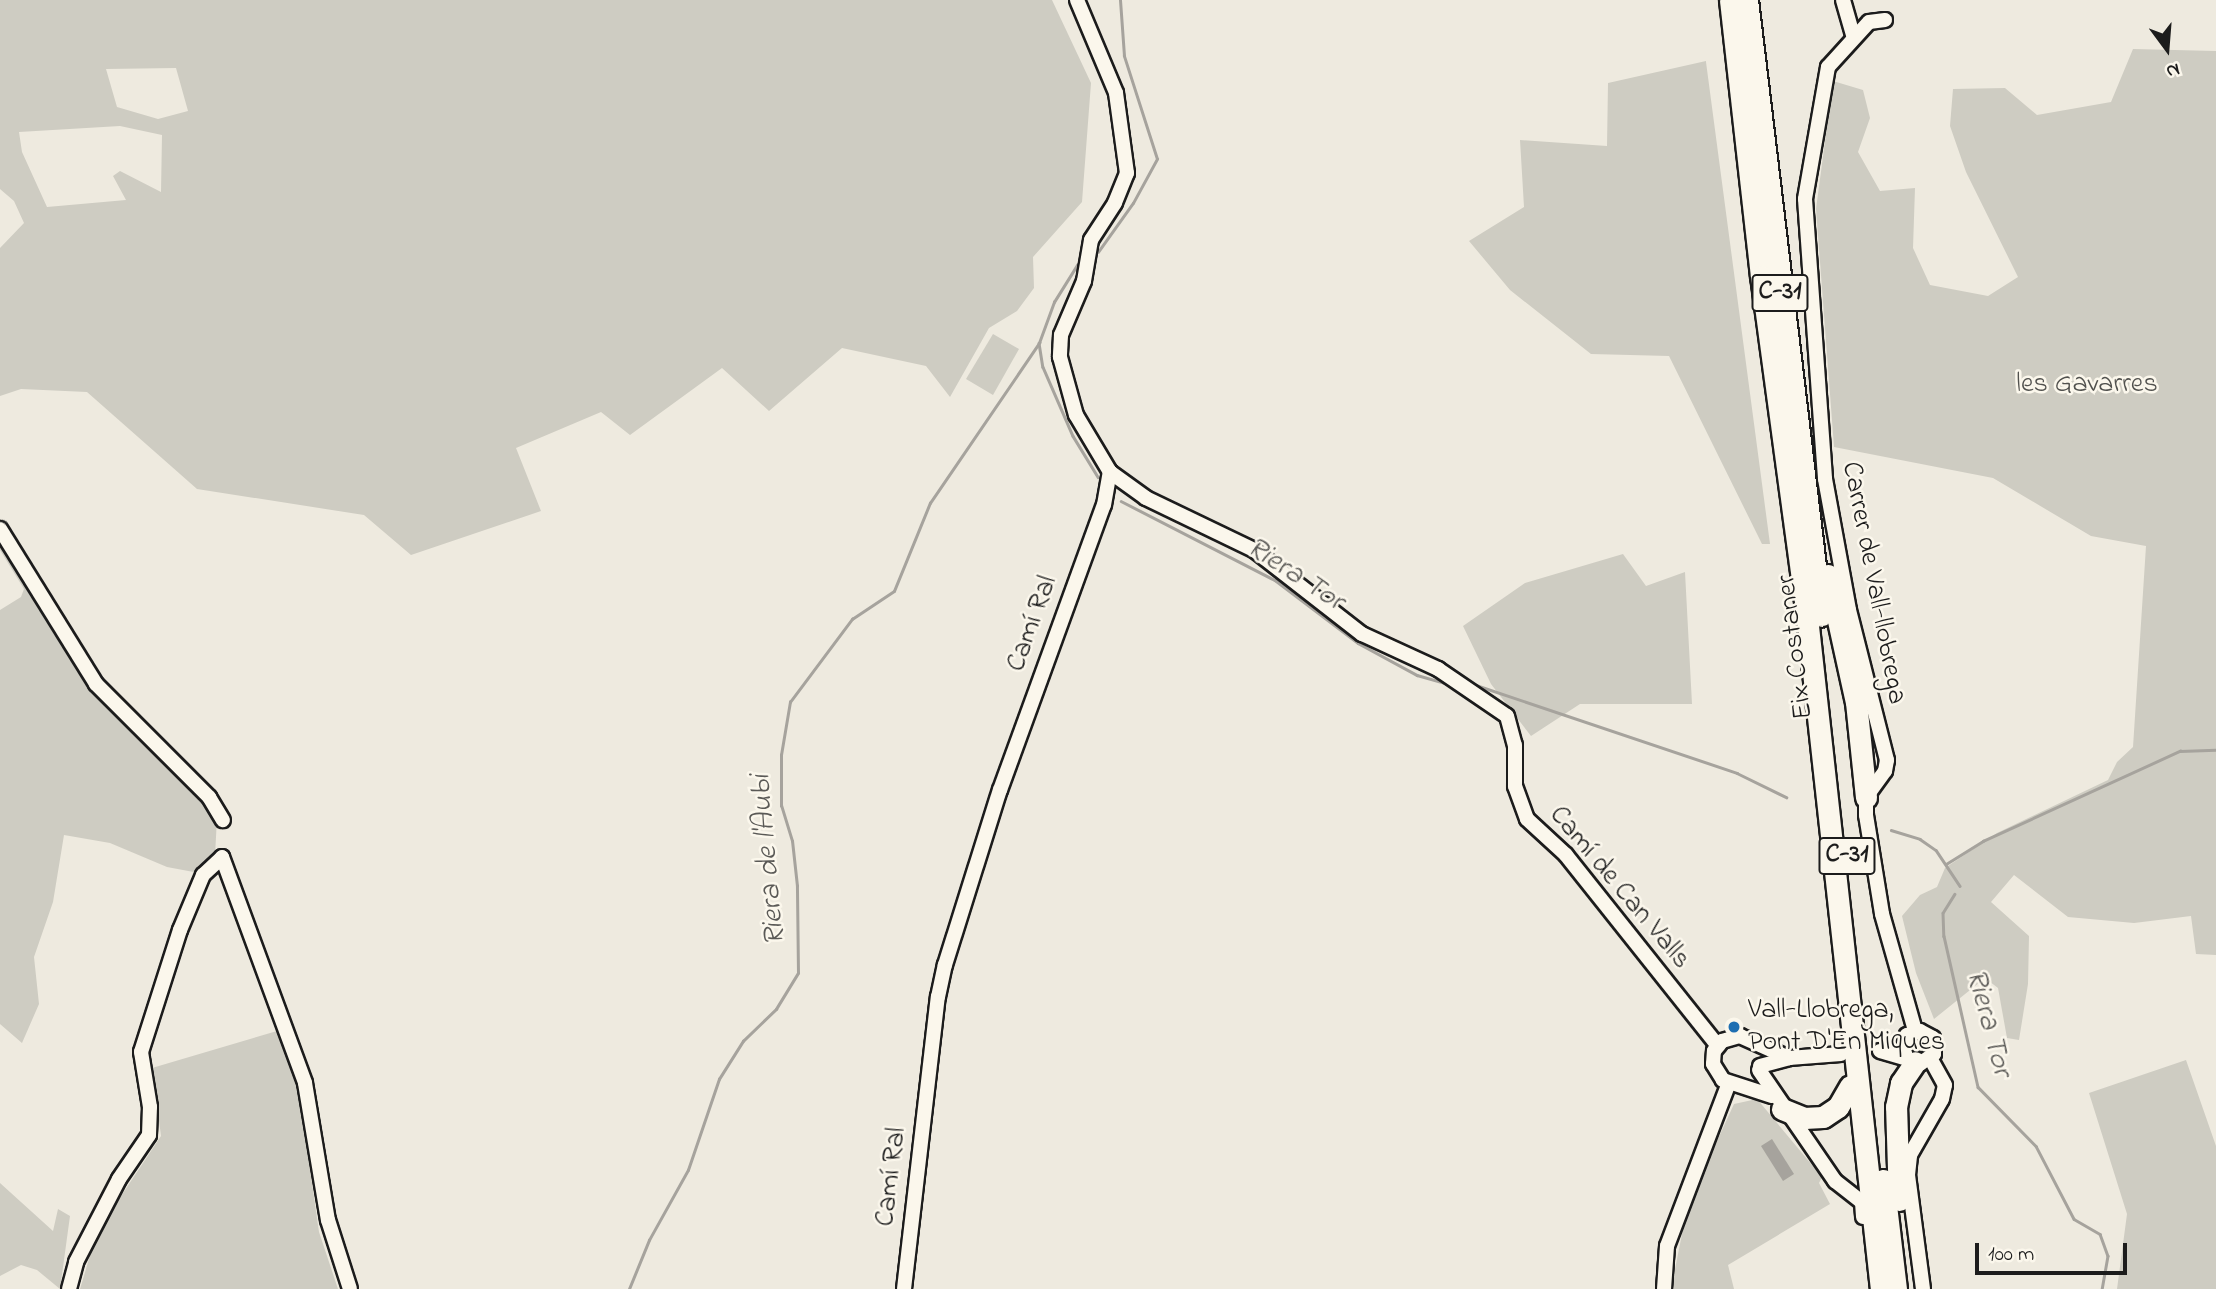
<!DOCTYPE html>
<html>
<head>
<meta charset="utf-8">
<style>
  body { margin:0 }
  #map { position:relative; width:2216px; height:1289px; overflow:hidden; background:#eeeadf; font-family:"Indie Flower",sans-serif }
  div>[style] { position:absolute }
  .green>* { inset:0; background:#ceccc2 }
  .water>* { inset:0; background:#a6a39d }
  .stream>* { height:2.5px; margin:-1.25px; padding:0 1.25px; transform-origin:1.25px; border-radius:1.25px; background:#a6a39d }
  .roads { filter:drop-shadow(2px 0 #1c1c1c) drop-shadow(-2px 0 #1c1c1c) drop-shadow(0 2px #1c1c1c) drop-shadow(0 -2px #1c1c1c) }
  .minor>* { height:14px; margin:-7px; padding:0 7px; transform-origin:7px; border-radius:7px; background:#fbf7ec }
  .highway>* { height:21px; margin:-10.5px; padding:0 10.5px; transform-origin:10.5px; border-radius:10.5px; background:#fbf7ec }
  .dots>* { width:19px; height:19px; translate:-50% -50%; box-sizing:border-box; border:4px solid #fbf7ec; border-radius:50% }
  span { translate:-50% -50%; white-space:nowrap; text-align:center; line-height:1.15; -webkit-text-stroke:5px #fbf7ec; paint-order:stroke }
  .shield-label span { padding:2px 5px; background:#fbf7ec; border:2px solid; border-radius:5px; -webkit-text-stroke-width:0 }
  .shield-label { font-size:26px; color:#1c1c1c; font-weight:700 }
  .park-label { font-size:28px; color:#51514e }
  .street-label { font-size:28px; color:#1c1c1c }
  .poi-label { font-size:28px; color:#1c1c1c }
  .left { translate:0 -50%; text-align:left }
  .water-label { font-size:30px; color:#5a5956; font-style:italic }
  .north { position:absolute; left:2132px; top:14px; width:70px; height:70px; -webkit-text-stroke:5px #fbf7ec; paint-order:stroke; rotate:164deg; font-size:19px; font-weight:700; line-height:28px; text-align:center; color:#1c1c1c }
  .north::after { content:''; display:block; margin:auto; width:24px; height:32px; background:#1c1c1c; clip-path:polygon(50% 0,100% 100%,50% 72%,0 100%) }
  .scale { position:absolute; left:1975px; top:1243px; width:152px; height:32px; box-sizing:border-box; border:4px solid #1c1c1c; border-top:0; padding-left:9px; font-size:21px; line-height:24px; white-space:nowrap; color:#1c1c1c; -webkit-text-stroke:5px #fbf7ec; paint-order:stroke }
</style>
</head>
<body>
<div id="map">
  <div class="green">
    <i style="clip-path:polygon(evenodd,0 0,1052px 0,1091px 83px,1082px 202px,1033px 257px,1034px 288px,1017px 311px,989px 328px,950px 397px,926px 366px,842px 348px,769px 411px,722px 368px,630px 435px,601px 412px,516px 448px,541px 511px,411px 555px,364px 515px,197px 489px,87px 392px,21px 389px,0 396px,0 248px,24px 223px,14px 201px,0 189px,0 0,176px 68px,188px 111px,158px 119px,117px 107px,106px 69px,176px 68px,0 0,120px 126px,162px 135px,161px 192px,120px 171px,113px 176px,126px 200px,47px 207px,22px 152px,19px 132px,120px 126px)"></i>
    <i style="clip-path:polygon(2133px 49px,2216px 51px,2216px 955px,2196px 954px,2191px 916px,2134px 923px,2068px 917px,2014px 875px,1991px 902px,2029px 936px,2028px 984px,2019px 1040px,2007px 1038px,1998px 988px,1985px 978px,1934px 1019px,1916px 973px,1902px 916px,1920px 895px,1937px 887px,1945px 868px,1997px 833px,2108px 780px,2117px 762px,2133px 747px,2146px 546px,2091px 536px,1993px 478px,1834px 447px,1816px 209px,1833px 81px,1863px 90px,1870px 118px,1858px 152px,1880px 191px,1915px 188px,1913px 248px,1930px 285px,1988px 296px,2018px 277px,1966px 172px,1950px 126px,1953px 89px,2005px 88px,2037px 115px,2111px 102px)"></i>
    <i style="clip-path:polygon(1706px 61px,1706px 62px,1770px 544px,1762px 544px,1669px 356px,1591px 354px,1510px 290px,1469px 241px,1524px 207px,1520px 140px,1607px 146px,1608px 83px)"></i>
    <i style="clip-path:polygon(993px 334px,1019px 349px,993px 395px,966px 379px)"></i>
    <i style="clip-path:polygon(0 540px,92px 682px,207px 799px,217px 818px,215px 856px,199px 873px,167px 867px,110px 843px,64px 835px,53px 902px,34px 957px,39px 1004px,22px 1043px,0 1024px,0 610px,21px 597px,24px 589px,0 550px)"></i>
    <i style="clip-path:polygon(1623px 554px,1646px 586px,1685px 572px,1692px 704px,1580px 704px,1531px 736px,1491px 684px,1463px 626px,1525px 583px)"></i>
    <i style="clip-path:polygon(277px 1031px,298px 1085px,319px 1232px,338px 1289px,80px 1289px,97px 1232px,161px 1136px,152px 1068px)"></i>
    <i style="clip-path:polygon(2186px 1060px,2216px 1146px,2216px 1289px,2117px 1289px,2127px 1214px,2089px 1093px)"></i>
    <i style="clip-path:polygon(1757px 1099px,1822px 1177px,1819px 1183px,1830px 1204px,1728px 1265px,1734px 1289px,1671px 1289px,1688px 1204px,1734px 1104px)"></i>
    <i style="clip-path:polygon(0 1183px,53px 1231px,58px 1209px,70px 1216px,60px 1289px,37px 1270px,21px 1265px,0 1276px)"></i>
  </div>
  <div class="water">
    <i style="clip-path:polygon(1772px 1139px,1794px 1174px,1783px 1181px,1761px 1146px)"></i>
  </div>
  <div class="stream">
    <i style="left:1098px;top:252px;width:60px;rotate:-54.5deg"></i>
    <i style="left:1133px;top:203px;width:50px;rotate:-61.4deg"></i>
    <i style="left:1157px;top:159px;width:108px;rotate:-107.8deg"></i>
    <i style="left:1124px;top:56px;width:56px;rotate:-94.1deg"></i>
    <i style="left:1039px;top:343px;width:24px;rotate:81deg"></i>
    <i style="left:1043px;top:367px;width:75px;rotate:66.5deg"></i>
    <i style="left:1073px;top:436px;width:48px;rotate:58.6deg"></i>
    <i style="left:1121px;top:501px;width:173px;rotate:27.2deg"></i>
    <i style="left:1275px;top:580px;width:104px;rotate:37.2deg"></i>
    <i style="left:1358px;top:643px;width:67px;rotate:28.5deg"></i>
    <i style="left:1417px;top:675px;width:29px;rotate:16deg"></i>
    <i style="left:1470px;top:683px;width:282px;rotate:18.6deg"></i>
    <i style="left:1737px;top:773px;width:55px;rotate:26.1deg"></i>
    <i style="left:1891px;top:830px;width:30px;rotate:17deg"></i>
    <i style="left:1920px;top:839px;width:19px;rotate:35deg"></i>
    <i style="left:1936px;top:850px;width:43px;rotate:56.3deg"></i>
    <i style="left:1946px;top:864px;width:44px;rotate:-31.9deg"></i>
    <i style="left:1983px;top:841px;width:217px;rotate:-24.6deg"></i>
    <i style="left:2180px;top:751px;width:36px;rotate:-2deg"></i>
    <i style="left:1955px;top:894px;width:22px;rotate:122deg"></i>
    <i style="left:1943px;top:913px;width:23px;rotate:88deg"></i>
    <i style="left:1944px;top:936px;width:155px;rotate:77.3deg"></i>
    <i style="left:1978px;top:1087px;width:83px;rotate:45.5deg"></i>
    <i style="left:2036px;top:1146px;width:82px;rotate:62.5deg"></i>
    <i style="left:2074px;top:1219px;width:30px;rotate:30deg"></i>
    <i style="left:2100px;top:1234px;width:23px;rotate:70deg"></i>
    <i style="left:2108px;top:1256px;width:34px;rotate:100deg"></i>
    <i style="left:629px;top:1289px;width:53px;rotate:-67.8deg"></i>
    <i style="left:649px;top:1240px;width:80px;rotate:-60.9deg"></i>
    <i style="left:688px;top:1170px;width:96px;rotate:-71.2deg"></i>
    <i style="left:719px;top:1079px;width:45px;rotate:-57.7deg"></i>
    <i style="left:743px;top:1041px;width:46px;rotate:-44.1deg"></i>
    <i style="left:776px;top:1009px;width:42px;rotate:-58.6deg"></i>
    <i style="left:798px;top:973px;width:87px;rotate:-90.7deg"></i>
    <i style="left:797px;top:886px;width:45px;rotate:-96.3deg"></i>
    <i style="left:792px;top:841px;width:37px;rotate:-107deg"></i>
    <i style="left:781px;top:806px;width:51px;rotate:-90deg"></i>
    <i style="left:781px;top:755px;width:54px;rotate:-80.4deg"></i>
    <i style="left:790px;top:702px;width:104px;rotate:-53.2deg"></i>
    <i style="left:852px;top:619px;width:50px;rotate:-33.7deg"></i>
    <i style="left:894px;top:591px;width:95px;rotate:-67.8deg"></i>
    <i style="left:930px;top:503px;width:194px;rotate:-55.7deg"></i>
    <i style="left:1039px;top:343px;width:44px;rotate:-69.9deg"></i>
    <i style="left:1054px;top:302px;width:44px;rotate:-58.1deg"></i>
  </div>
  <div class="roads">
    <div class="minor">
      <i style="left:1077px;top:0;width:101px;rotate:67.2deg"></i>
      <i style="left:1116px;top:93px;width:81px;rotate:82.2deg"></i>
      <i style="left:1127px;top:173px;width:32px;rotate:112deg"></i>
      <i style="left:1115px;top:203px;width:44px;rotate:123deg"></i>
      <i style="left:1091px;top:240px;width:42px;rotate:99.7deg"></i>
      <i style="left:1084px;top:281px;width:59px;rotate:113.1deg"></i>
      <i style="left:1061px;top:335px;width:22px;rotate:93deg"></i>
      <i style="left:1060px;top:357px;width:60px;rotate:74.6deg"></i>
      <i style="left:1076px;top:415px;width:66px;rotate:59.2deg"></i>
      <i style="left:1110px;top:472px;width:44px;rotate:35.8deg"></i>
      <i style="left:1146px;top:498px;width:120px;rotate:25.7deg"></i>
      <i style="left:1254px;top:550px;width:137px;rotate:37.9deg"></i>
      <i style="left:1362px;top:634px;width:84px;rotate:24.7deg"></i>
      <i style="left:1438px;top:669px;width:83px;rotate:34.3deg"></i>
      <i style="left:1507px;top:716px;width:30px;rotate:75deg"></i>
      <i style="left:1515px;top:745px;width:41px;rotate:90deg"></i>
      <i style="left:1515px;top:786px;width:35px;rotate:70deg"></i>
      <i style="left:1527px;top:819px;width:53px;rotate:42.7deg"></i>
      <i style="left:1566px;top:855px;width:244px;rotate:51.5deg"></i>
      <i style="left:1843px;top:0;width:37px;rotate:74deg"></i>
      <i style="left:1885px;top:20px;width:16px;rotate:173deg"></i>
      <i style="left:1869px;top:22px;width:61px;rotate:132.3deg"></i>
      <i style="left:1828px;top:67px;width:134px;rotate:99.9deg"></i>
      <i style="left:1805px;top:199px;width:281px;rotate:85.9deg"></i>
      <i style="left:1825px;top:479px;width:133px;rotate:79.6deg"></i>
      <i style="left:1849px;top:610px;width:155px;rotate:75.8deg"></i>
      <i style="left:1887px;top:760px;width:11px;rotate:100deg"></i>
      <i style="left:1885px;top:771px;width:32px;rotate:126deg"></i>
      <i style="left:1866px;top:797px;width:18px;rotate:90deg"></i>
      <i style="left:1866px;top:815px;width:100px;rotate:80.8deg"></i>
      <i style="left:1882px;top:914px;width:122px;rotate:74.2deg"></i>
      <i style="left:0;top:529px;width:182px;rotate:58.2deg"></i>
      <i style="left:96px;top:684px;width:160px;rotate:45deg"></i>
      <i style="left:209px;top:797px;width:27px;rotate:59deg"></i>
      <i style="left:1880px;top:1051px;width:43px;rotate:16.3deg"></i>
      <i style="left:1921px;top:1063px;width:16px;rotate:-35deg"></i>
      <i style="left:1934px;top:1054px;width:16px;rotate:-94deg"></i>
      <i style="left:1933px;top:1038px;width:15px;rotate:-152deg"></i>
      <i style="left:1920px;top:1031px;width:14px;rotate:163deg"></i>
      <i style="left:1907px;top:1035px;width:13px;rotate:108deg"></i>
      <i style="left:1903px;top:1047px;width:9px;rotate:72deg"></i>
      <i style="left:1760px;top:1066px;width:30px;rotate:-15deg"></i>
      <i style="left:1789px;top:1058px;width:52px;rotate:-4.4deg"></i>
      <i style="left:1759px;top:1070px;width:135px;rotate:55.6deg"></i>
      <i style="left:1835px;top:1181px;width:34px;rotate:38deg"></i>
      <i style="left:1862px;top:1202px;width:15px;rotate:86deg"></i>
      <i style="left:1772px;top:1096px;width:52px;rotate:-161.9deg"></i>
      <i style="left:1723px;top:1080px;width:19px;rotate:-122deg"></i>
      <i style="left:1713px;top:1064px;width:13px;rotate:-86deg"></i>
      <i style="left:1714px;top:1051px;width:13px;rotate:-51deg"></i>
      <i style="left:1722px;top:1041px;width:19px;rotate:-16deg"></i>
      <i style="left:1740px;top:1036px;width:54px;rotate:24.2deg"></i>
      <i style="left:69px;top:1289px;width:28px;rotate:-75deg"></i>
      <i style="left:76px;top:1262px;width:93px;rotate:-62.6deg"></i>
      <i style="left:119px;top:1179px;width:53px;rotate:-55.7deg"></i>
      <i style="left:149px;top:1135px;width:28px;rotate:-88deg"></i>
      <i style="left:150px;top:1107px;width:56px;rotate:-99.3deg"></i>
      <i style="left:141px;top:1052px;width:128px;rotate:-72.3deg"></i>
      <i style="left:180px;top:930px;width:60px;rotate:-67.3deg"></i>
      <i style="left:203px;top:875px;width:26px;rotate:-43deg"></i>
      <i style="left:222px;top:857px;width:241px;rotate:69.8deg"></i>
      <i style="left:305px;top:1083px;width:139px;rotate:80.5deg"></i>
      <i style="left:328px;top:1220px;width:72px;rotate:72.3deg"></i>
      <i style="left:904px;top:1289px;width:294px;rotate:-83.4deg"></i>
      <i style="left:938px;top:997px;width:33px;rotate:-78deg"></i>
      <i style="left:945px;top:965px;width:183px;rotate:-72.6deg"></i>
      <i style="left:1000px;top:790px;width:303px;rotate:-70deg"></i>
      <i style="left:1104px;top:505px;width:34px;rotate:-80deg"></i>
      <i style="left:1664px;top:1289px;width:43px;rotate:-86deg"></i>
      <i style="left:1667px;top:1246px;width:174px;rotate:-69.2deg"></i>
      <i style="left:1923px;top:1289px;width:115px;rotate:-97.5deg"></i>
      <i style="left:1908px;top:1175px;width:20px;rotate:-84deg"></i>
      <i style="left:1910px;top:1155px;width:64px;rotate:-60.3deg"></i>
      <i style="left:1942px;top:1099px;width:14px;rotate:-78deg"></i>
      <i style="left:1945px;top:1085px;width:31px;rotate:-119deg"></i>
    </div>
    <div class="highway">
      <i style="left:1730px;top:0;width:278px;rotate:83.6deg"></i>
      <i style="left:1761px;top:276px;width:335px;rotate:82.3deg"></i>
      <i style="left:1806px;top:608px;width:685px;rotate:83.72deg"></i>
      <i style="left:1747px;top:0;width:620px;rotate:83.15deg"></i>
      <i style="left:1828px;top:575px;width:130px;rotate:77.6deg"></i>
      <i style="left:1856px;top:702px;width:96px;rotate:84deg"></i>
      <i style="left:1782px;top:1109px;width:24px;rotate:22deg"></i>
      <i style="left:1804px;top:1118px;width:19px;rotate:-3deg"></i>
      <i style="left:1823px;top:1117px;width:18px;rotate:-34deg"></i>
      <i style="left:1838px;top:1107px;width:24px;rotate:-60deg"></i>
      <i style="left:1883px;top:1180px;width:110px;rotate:83.2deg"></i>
      <i style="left:1899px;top:1200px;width:93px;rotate:-91.8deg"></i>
      <i style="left:1896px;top:1107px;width:25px;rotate:-78deg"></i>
      <i style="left:1901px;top:1083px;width:25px;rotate:-56deg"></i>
    </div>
  </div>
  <div class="dots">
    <i style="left:1734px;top:1027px;background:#1f6fb2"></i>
  </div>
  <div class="shield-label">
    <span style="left:1780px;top:293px">C-31</span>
    <span style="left:1847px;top:856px">C-31</span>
  </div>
  <div class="park-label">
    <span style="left:2087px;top:385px">les Gavarres</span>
  </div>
  <div class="street-label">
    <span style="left:1873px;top:583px;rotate:79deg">Carrer de Vall-llobrega</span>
    <span style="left:1033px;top:624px;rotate:-70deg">Camí Ral</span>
    <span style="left:1796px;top:647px;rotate:-97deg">Eix Costaner</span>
    <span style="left:1619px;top:888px;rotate:50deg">Camí de Can Valls</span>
    <span style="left:892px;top:1177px;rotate:-83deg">Camí Ral</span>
  </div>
  <div class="poi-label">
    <span class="left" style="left:1748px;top:1027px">Vall-Llobrega,<br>Pont D'En Miques</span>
  </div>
  <div class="water-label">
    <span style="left:1295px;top:575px;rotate:33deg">Riera Tor</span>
    <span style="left:769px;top:860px;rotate:-95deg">Riera de l'Aubi</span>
    <span style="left:1988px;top:1023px;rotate:75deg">Riera Tor</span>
  </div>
  <div class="north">N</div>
  <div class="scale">100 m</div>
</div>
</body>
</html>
